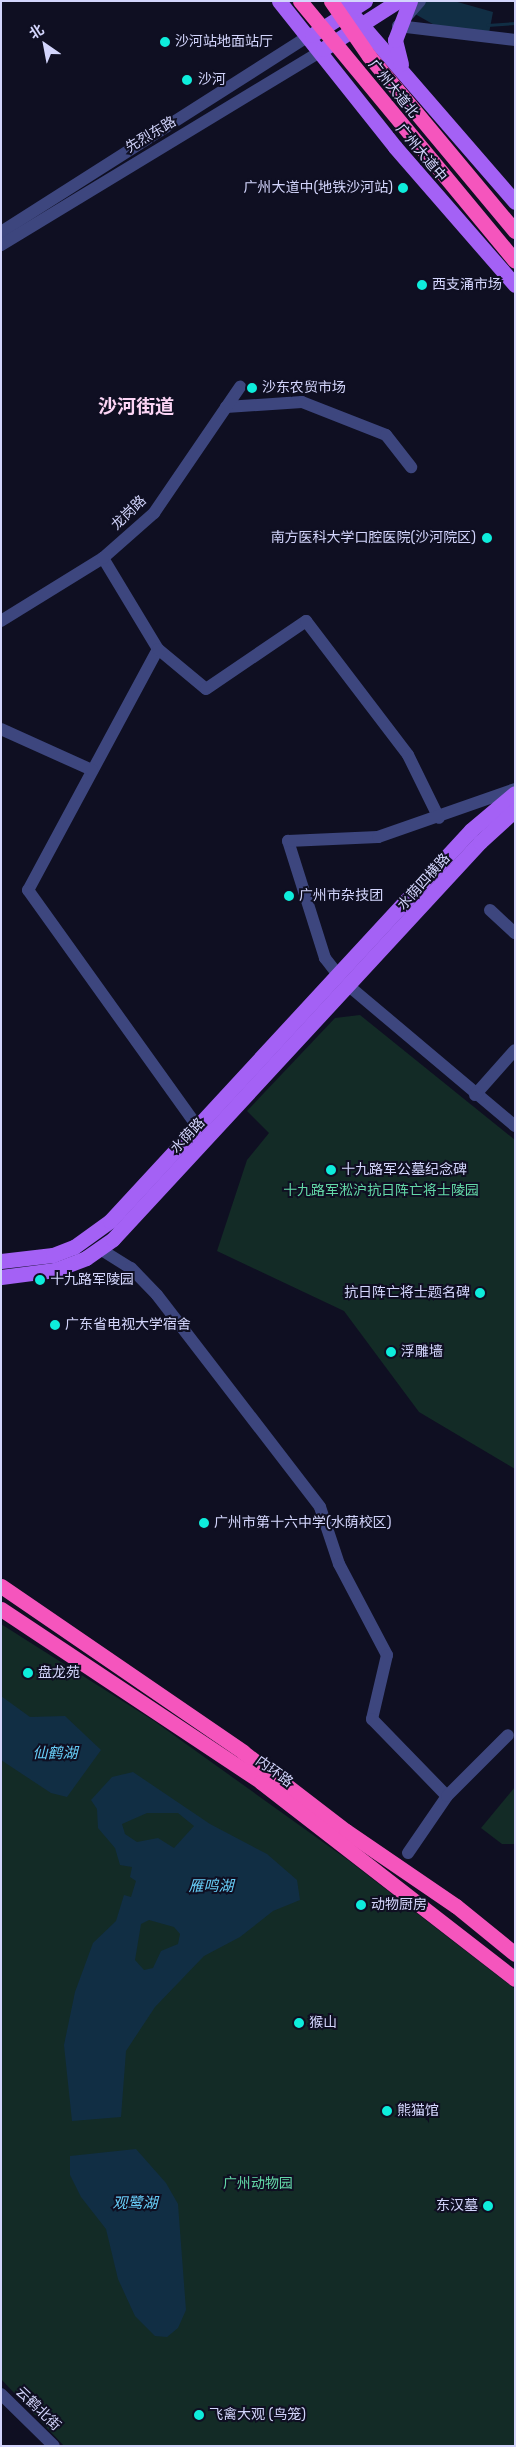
<!DOCTYPE html>
<html>
<head>
<meta charset="utf-8">
<style>
  body { margin:0 }
  #map { position:relative; width:516px; height:2447px; overflow:hidden; background:#0f0f22; font-family:Rubik,"Noto Sans SC",sans-serif }
  div>[style] { position:absolute }
  .green>* { inset:0; background:#132b26 }
  .water>* { inset:0; background:#112e44 }
  .stream>* { height:3px; margin:-1.5px; padding:0 1.5px; transform-origin:1.5px; border-radius:1.5px; background:#112e44 }
  .minor>* { height:12px; margin:-6px; padding:0 6px; transform-origin:6px; border-radius:6px; background:#3d467e }
  .major>* { height:15px; margin:-7.5px; padding:0 7.5px; transform-origin:7.5px; border-radius:7.5px; background:#a461f5 }
  .highway>* { height:15px; margin:-7.5px; padding:0 7.5px; transform-origin:7.5px; border-radius:7.5px; background:#f555bd }
  .dots>* { width:14px; height:14px; translate:-50% -50%; box-sizing:border-box; border:2px solid #0f0f22; border-radius:50% }
  span { translate:-50% -50%; white-space:nowrap; text-align:center; line-height:1.15; -webkit-text-stroke:4px #0f0f22; paint-order:stroke }
  .poi-label { font-size:14px; color:#d3d5fc }
  .left { translate:0 -50%; text-align:left }
  .right { translate:-100% -50%; text-align:right }
  .street-label { font-size:14px; color:#d3d5fc }
  .park-label { font-size:14px; color:#63d8a7 }
  .water-label { font-size:15px; color:#67ccf6; font-style:italic }
  .district-label { font-size:19px; color:#fcd5f5; font-weight:700 }
  .frame { position:absolute; inset:0; border:2px solid #d3d5fc; pointer-events:none }
  .north { position:absolute; left:20px; top:20px; width:50px; height:50px; -webkit-text-stroke:4px #0f0f22; paint-order:stroke; rotate:327deg; font-size:14px; font-weight:700; line-height:20px; text-align:center; color:#d3d5fc }
  .north::after { content:''; display:block; margin:auto; width:18px; height:22px; background:#d3d5fc; clip-path:polygon(50% 0,100% 100%,50% 72%,0 100%) }
</style>
</head>
<body>
<div id="map">
  <div class="green">
    <i style="clip-path:polygon(360px 1015px,515px 1140px,515px 1469px,419px 1412px,344px 1311px,217px 1251px,247px 1160px,269px 1133px,247px 1111px,335px 1018px)"></i>
    <i style="clip-path:polygon(1px 1624px,154px 1721px,348px 1860px,515px 1989px,515px 2446px,64px 2446px,1px 2379px)"></i>
    <i style="clip-path:polygon(515px 1787px,515px 1844px,502px 1844px,481px 1828px)"></i>
  </div>
  <div class="water">
    <i style="clip-path:polygon(392px 1px,454px 1px,493px 12px,489px 33px,438px 27px)"></i>
    <i style="clip-path:polygon(1px 1696px,30px 1717px,65px 1716px,101px 1750px,67px 1797px,51px 1793px,1px 1760px)"></i>
    <i style="clip-path:polygon(evenodd,133px 1772px,210px 1824px,267px 1854px,297px 1880px,300px 1900px,273px 1911px,240px 1937px,204px 1956px,155px 2007px,126px 2051px,121px 2117px,72px 2121px,64px 2045px,75px 1992px,93px 1943px,116px 1921px,124px 1895px,131px 1897px,136px 1881px,130px 1877px,132px 1867px,120px 1865px,115px 1848px,98px 1828px,97px 1809px,91px 1800px,112px 1777px,133px 1772px,147px 1813px,178px 1813px,194px 1826px,174px 1848px,158px 1838px,137px 1842px,125px 1834px,122px 1824px,147px 1813px,133px 1772px,149px 1920px,174px 1927px,180px 1934px,178px 1944px,161px 1951px,153px 1968px,144px 1970px,135px 1960px,141px 1924px,149px 1920px)"></i>
    <i style="clip-path:polygon(136px 2149px,166px 2183px,178px 2204px,186px 2310px,178px 2328px,167px 2337px,155px 2336px,135px 2316px,118px 2279px,106px 2229px,81px 2197px,70px 2175px,70px 2156px)"></i>
  </div>
  <div class="stream">
    <i style="left:487px;top:25px;width:28px;rotate:-4deg"></i>
  </div>
  <div class="minor">
    <i style="left:420px;top:1px;width:33px;rotate:131deg"></i>
    <i style="left:398px;top:26px;width:118px;rotate:6.8deg"></i>
    <i style="left:1px;top:232px;width:361px;rotate:-32.5deg"></i>
    <i style="left:1px;top:245px;width:371px;rotate:-31.2deg"></i>
    <i style="left:226px;top:407px;width:76px;rotate:-3.8deg"></i>
    <i style="left:302px;top:402px;width:90px;rotate:21.4deg"></i>
    <i style="left:386px;top:435px;width:41px;rotate:52deg"></i>
    <i style="left:103px;top:558px;width:106px;rotate:58.9deg"></i>
    <i style="left:158px;top:649px;width:274px;rotate:118.3deg"></i>
    <i style="left:28px;top:890px;width:290px;rotate:54.4deg"></i>
    <i style="left:1px;top:621px;width:120px;rotate:-31.7deg"></i>
    <i style="left:103px;top:558px;width:68px;rotate:-41.4deg"></i>
    <i style="left:154px;top:513px;width:153px;rotate:-55.7deg"></i>
    <i style="left:158px;top:649px;width:62px;rotate:39.8deg"></i>
    <i style="left:206px;top:689px;width:121px;rotate:-34.2deg"></i>
    <i style="left:306px;top:621px;width:168px;rotate:52.7deg"></i>
    <i style="left:408px;top:755px;width:70px;rotate:63.8deg"></i>
    <i style="left:1px;top:729px;width:100px;rotate:24.3deg"></i>
    <i style="left:490px;top:910px;width:34px;rotate:43deg"></i>
    <i style="left:339px;top:976px;width:23px;rotate:-128deg"></i>
    <i style="left:325px;top:958px;width:123px;rotate:-107.5deg"></i>
    <i style="left:288px;top:841px;width:90px;rotate:-2.5deg"></i>
    <i style="left:378px;top:837px;width:145px;rotate:-19.3deg"></i>
    <i style="left:350px;top:987px;width:216px;rotate:40.1deg"></i>
    <i style="left:475px;top:1095px;width:60px;rotate:-48.4deg"></i>
    <i style="left:100px;top:1249px;width:36px;rotate:32deg"></i>
    <i style="left:131px;top:1268px;width:37px;rotate:46deg"></i>
    <i style="left:157px;top:1295px;width:267px;rotate:52.4deg"></i>
    <i style="left:320px;top:1507px;width:60px;rotate:71.6deg"></i>
    <i style="left:339px;top:1564px;width:103px;rotate:62.2deg"></i>
    <i style="left:387px;top:1655px;width:66px;rotate:103.2deg"></i>
    <i style="left:372px;top:1719px;width:107px;rotate:45.8deg"></i>
    <i style="left:408px;top:1853px;width:69px;rotate:-55.6deg"></i>
    <i style="left:447px;top:1796px;width:86px;rotate:-45deg"></i>
    <i style="left:1px;top:2394px;width:74px;rotate:44.5deg"></i>
  </div>
  <div class="major">
    <i style="left:279px;top:1px;width:186px;rotate:51.5deg"></i>
    <i style="left:395px;top:147px;width:183px;rotate:49deg"></i>
    <i style="left:341px;top:1px;width:266px;rotate:49.1deg"></i>
    <i style="left:312px;top:35px;width:63px;rotate:-32.7deg"></i>
    <i style="left:323px;top:49px;width:89px;rotate:-32.6deg"></i>
    <i style="left:401px;top:64px;width:25px;rotate:-104deg"></i>
    <i style="left:395px;top:40px;width:42px;rotate:-69deg"></i>
    <i style="left:1px;top:1261px;width:52px;rotate:-6.6deg"></i>
    <i style="left:53px;top:1255px;width:22px;rotate:-21deg"></i>
    <i style="left:74px;top:1247px;width:44px;rotate:-35.8deg"></i>
    <i style="left:110px;top:1221px;width:532px;rotate:-47.28deg"></i>
    <i style="left:471px;top:830px;width:57px;rotate:-40.1deg"></i>
    <i style="left:1px;top:1277px;width:54px;rotate:-7.4deg"></i>
    <i style="left:55px;top:1270px;width:33px;rotate:-21deg"></i>
    <i style="left:86px;top:1258px;width:33px;rotate:-35deg"></i>
    <i style="left:113px;top:1239px;width:541px;rotate:-47.25deg"></i>
    <i style="left:480px;top:842px;width:47px;rotate:-42.4deg"></i>
  </div>
  <div class="highway">
    <i style="left:300px;top:1px;width:337px;rotate:50.4deg"></i>
    <i style="left:331px;top:1px;width:67px;rotate:55.4deg"></i>
    <i style="left:369px;top:56px;width:228px;rotate:50.2deg"></i>
    <i style="left:1px;top:1586px;width:293px;rotate:34.4deg"></i>
    <i style="left:243px;top:1752px;width:130px;rotate:37.5deg"></i>
    <i style="left:346px;top:1831px;width:133px;rotate:34.3deg"></i>
    <i style="left:456px;top:1906px;width:76px;rotate:39.1deg"></i>
    <i style="left:1px;top:1609px;width:312px;rotate:33.6deg"></i>
    <i style="left:261px;top:1782px;width:321px;rotate:37.8deg"></i>
  </div>
  <div class="dots">
    <i style="left:165px;top:42px;background:#0eeddc"></i>
    <i style="left:187px;top:80px;background:#0eeddc"></i>
    <i style="left:403px;top:188px;background:#0eeddc"></i>
    <i style="left:422px;top:285px;background:#0eeddc"></i>
    <i style="left:252px;top:388px;background:#0eeddc"></i>
    <i style="left:487px;top:538px;background:#0eeddc"></i>
    <i style="left:289px;top:896px;background:#0eeddc"></i>
    <i style="left:331px;top:1170px;background:#0eeddc"></i>
    <i style="left:40px;top:1280px;background:#0eeddc"></i>
    <i style="left:480px;top:1293px;background:#0eeddc"></i>
    <i style="left:55px;top:1325px;background:#0eeddc"></i>
    <i style="left:391px;top:1352px;background:#0eeddc"></i>
    <i style="left:204px;top:1523px;background:#0eeddc"></i>
    <i style="left:28px;top:1673px;background:#0eeddc"></i>
    <i style="left:361px;top:1905px;background:#0eeddc"></i>
    <i style="left:299px;top:2023px;background:#0eeddc"></i>
    <i style="left:387px;top:2111px;background:#0eeddc"></i>
    <i style="left:488px;top:2206px;background:#0eeddc"></i>
    <i style="left:199px;top:2415px;background:#0eeddc"></i>
  </div>
  <div class="poi-label">
    <span class="left" style="left:175px;top:42px">沙河站地面站厅</span>
    <span class="left" style="left:198px;top:80px">沙河</span>
    <span class="right" style="left:393px;top:188px">广州大道中(地铁沙河站)</span>
    <span class="left" style="left:432px;top:285px">西支涌市场</span>
    <span class="left" style="left:262px;top:388px">沙东农贸市场</span>
    <span class="right" style="left:476px;top:538px">南方医科大学口腔医院(沙河院区)</span>
    <span class="left" style="left:299px;top:896px">广州市杂技团</span>
    <span class="left" style="left:341px;top:1170px">十九路军公墓纪念碑</span>
    <span class="left" style="left:50px;top:1280px">十九路军陵园</span>
    <span class="right" style="left:470px;top:1293px">抗日阵亡将士题名碑</span>
    <span class="left" style="left:65px;top:1325px">广东省电视大学宿舍</span>
    <span class="left" style="left:401px;top:1352px">浮雕墙</span>
    <span class="left" style="left:214px;top:1523px">广州市第十六中学(水荫校区)</span>
    <span class="left" style="left:38px;top:1673px">盘龙苑</span>
    <span class="left" style="left:371px;top:1905px">动物厨房</span>
    <span class="left" style="left:309px;top:2023px">猴山</span>
    <span class="left" style="left:397px;top:2111px">熊猫馆</span>
    <span class="right" style="left:478px;top:2206px">东汉墓</span>
    <span class="left" style="left:209px;top:2415px">飞禽大观 (鸟笼)</span>
  </div>
  <div class="street-label">
    <span style="left:393px;top:89px;rotate:51deg">广州大道北</span>
    <span style="left:151px;top:135px;rotate:-31deg">先烈东路</span>
    <span style="left:421px;top:153px;rotate:50deg">广州大道中</span>
    <span style="left:129px;top:513px;rotate:-44deg">龙岗路</span>
    <span style="left:424px;top:882px;rotate:-48deg">水荫四横路</span>
    <span style="left:188px;top:1136px;rotate:-47deg">水荫路</span>
    <span style="left:274px;top:1772px;rotate:36deg">内环路</span>
    <span style="left:38px;top:2409px;rotate:44deg">云鹤北街</span>
  </div>
  <div class="park-label">
    <span style="left:381px;top:1191px">十九路军淞沪抗日阵亡将士陵园</span>
    <span style="left:258px;top:2184px">广州动物园</span>
  </div>
  <div class="water-label">
    <span style="left:55px;top:1754px">仙鹤湖</span>
    <span style="left:211px;top:1887px">雁鸣湖</span>
    <span style="left:135px;top:2204px">观鹭湖</span>
  </div>
  <div class="district-label">
    <span style="left:136px;top:407px">沙河街道</span>
  </div>
  <div class="frame"></div>
  <div class="north">北</div>
</div>
</body>
</html>
